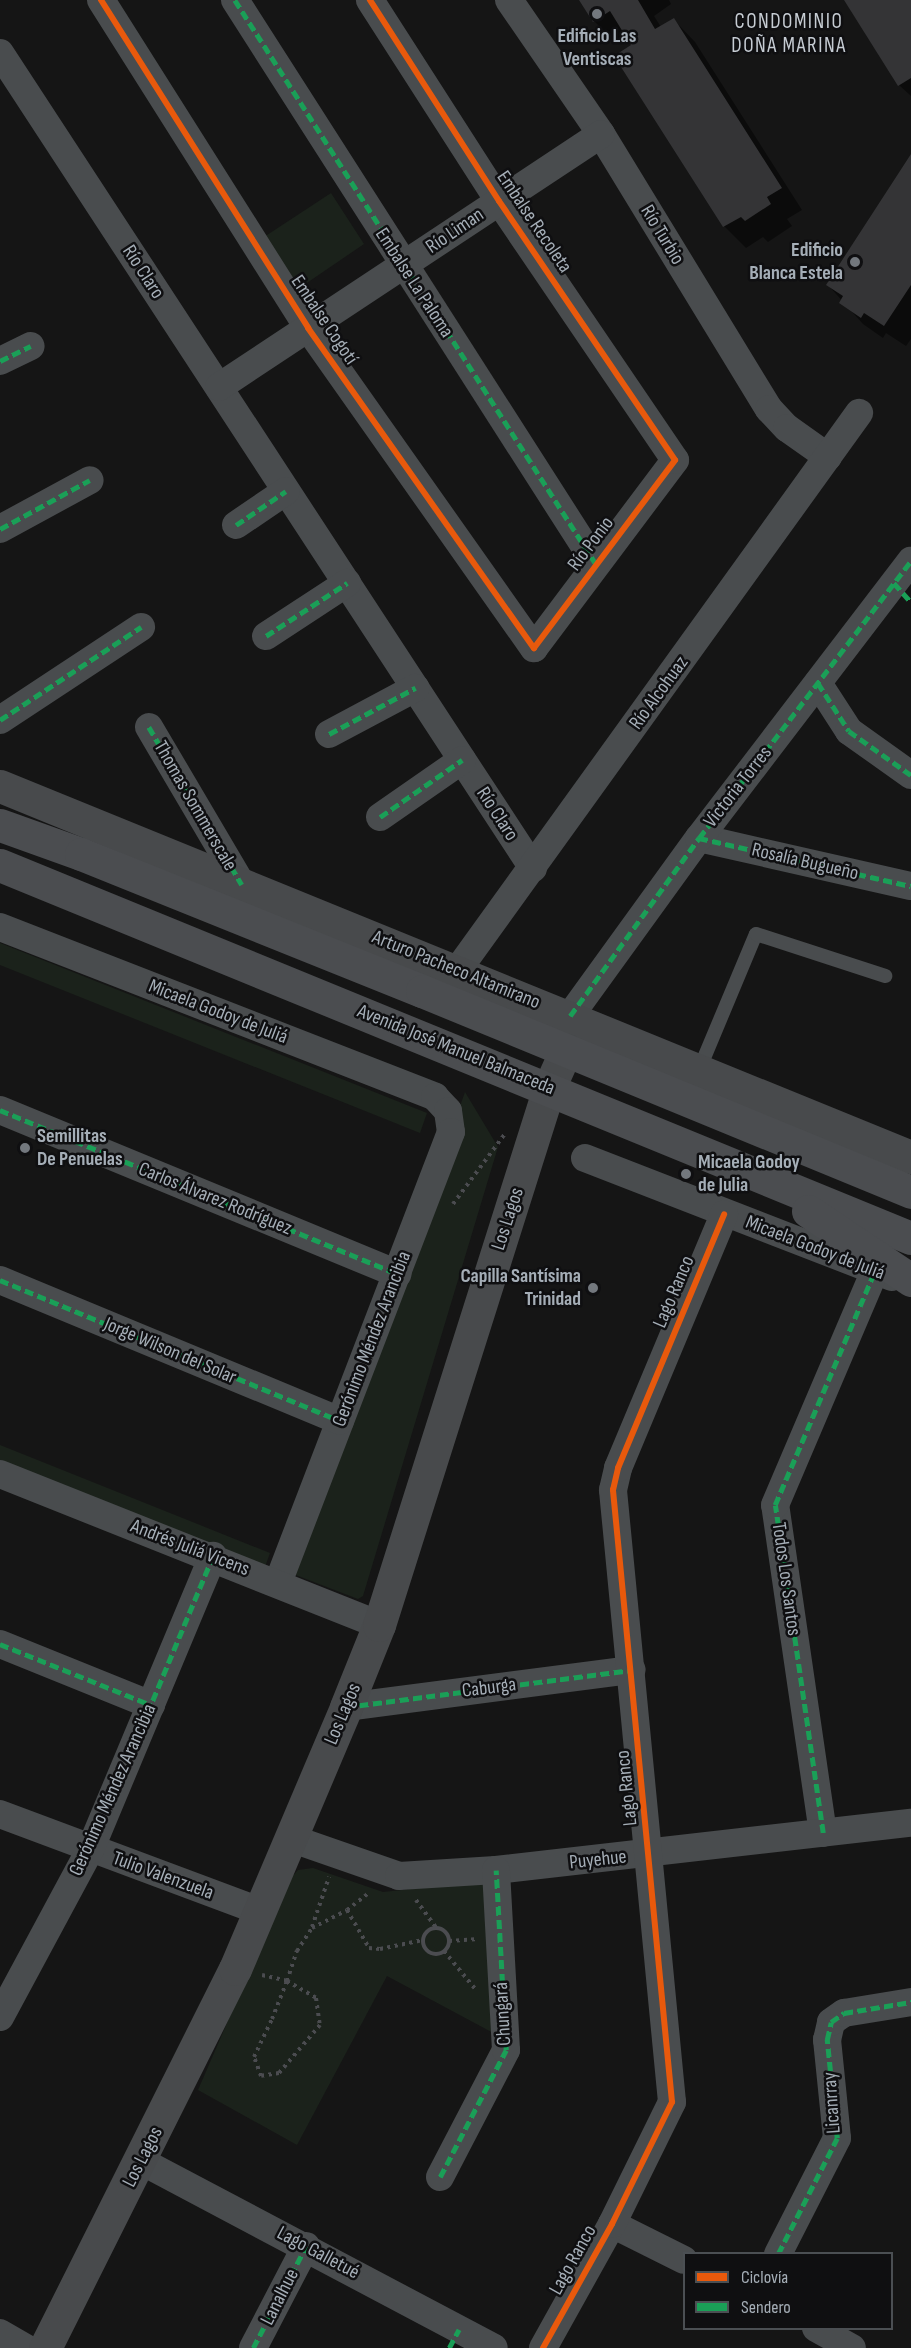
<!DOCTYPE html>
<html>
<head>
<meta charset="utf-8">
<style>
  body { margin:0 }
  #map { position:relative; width:911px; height:2348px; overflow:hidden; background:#151515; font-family:"Sofia Sans Condensed",sans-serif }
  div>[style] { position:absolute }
  .green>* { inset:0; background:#1b221b }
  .shadow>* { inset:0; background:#0007 }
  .building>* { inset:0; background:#343436 }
  .path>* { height:4px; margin-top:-2px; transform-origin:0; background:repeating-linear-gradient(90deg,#4b4c50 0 3px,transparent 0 7.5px) }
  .path>.ring { margin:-2px; padding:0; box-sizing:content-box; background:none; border:4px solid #4b4c50; border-radius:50% }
  .lane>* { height:14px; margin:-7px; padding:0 7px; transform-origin:7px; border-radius:7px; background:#494c4e }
  .street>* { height:28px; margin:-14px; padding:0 14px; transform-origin:14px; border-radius:14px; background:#494c4e }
  .secondary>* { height:33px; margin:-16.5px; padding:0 16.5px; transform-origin:16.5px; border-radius:16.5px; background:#484a4c }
  .primary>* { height:33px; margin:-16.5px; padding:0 16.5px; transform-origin:16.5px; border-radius:16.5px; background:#4b4d50 }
  .quiet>* { height:4.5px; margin-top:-2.25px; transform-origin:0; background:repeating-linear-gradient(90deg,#1a9f57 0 9px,transparent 0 13.5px) }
  .cycleway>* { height:6px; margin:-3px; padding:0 3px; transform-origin:3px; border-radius:3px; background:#e8590c }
  .dots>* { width:16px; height:16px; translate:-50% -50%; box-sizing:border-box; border:3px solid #0f0f11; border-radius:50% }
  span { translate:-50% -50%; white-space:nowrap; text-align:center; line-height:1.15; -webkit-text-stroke:5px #0f0f11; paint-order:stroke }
  .poi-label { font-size:20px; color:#a5aeb7; font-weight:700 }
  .right { translate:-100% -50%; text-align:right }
  .left { translate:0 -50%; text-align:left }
  .street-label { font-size:20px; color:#a5aeb7 }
  .neighbourhood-label { font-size:21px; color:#c6ccd3; letter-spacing:1.5px }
  .legend { position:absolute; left:683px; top:2252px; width:210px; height:78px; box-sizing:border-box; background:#0f0f11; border:2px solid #4b4f53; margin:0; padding:8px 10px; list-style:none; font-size:18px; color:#a5aeb7 }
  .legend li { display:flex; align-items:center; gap:12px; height:30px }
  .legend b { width:30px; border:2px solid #4b4f53 }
</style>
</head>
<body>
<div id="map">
  <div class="green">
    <i style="clip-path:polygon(331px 193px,364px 244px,298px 289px,264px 237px)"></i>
    <i style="clip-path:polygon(0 943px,427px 1113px,420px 1133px,0 965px)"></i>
    <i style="clip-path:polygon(465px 1092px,498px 1147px,363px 1596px,358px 1599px,293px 1574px)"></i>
    <i style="clip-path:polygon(0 1445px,270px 1553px,265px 1567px,0 1461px)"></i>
    <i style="clip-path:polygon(313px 1868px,383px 1892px,485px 1881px,497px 2035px,387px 1976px,297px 2145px,198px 2090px,289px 1880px,298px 1870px)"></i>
  </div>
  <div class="shadow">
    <i style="clip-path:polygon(581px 0,669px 0,671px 4px,654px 16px,661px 27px,674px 20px,695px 42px,802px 210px,787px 219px,792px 226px,768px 242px,763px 237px,746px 248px,724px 226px,616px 56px,633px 46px,627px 35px,615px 42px,594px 21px)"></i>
    <i style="clip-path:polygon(846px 0,911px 0,911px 96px,899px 85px)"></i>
    <i style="clip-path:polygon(911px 157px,911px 339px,906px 346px,886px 333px,883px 338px,863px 324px,828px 285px)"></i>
  </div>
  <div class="building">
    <i style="clip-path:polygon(579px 0,638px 0,655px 29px,674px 18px,782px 188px,767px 197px,771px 204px,745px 221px,741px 217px,723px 227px,614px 56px,631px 45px,610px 11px,593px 22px)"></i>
    <i style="clip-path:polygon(844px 0,911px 0,911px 78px,898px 86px)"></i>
    <i style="clip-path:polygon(911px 154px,911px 285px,884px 326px,864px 313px,861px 318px,839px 303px,843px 296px,826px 285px)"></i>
  </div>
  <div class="path">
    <i style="left:453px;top:1204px;width:86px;rotate:-53.5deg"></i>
    <i style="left:416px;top:1900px;width:34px;rotate:54deg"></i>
    <i style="left:347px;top:1910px;width:44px;rotate:59.9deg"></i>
    <i style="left:369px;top:1948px;width:11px;rotate:5deg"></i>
    <i style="left:380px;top:1949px;width:44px;rotate:-11.8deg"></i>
    <i style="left:312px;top:1927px;width:53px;rotate:-71.2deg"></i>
    <i class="ring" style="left:423px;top:1928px;width:22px;height:22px"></i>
    <i style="left:449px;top:1941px;width:26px;rotate:-4deg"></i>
    <i style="left:444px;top:1951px;width:50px;rotate:50.6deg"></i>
    <i style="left:262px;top:1975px;width:26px;rotate:13deg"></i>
    <i style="left:287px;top:1981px;width:34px;rotate:30deg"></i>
    <i style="left:316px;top:1998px;width:27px;rotate:82deg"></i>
    <i style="left:320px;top:2025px;width:63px;rotate:130.5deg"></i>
    <i style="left:279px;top:2073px;width:18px;rotate:171deg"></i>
    <i style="left:261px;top:2076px;width:20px;rotate:-110deg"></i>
    <i style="left:254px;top:2057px;width:42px;rotate:-64.7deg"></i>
    <i style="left:272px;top:2019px;width:41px;rotate:-68.5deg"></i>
    <i style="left:287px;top:1981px;width:32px;rotate:-72deg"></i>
    <i style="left:297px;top:1951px;width:27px;rotate:-57deg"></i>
    <i style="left:312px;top:1928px;width:39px;rotate:-27deg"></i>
    <i style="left:347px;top:1910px;width:28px;rotate:-38deg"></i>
  </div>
  <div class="lane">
    <i style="left:699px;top:1070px;width:147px;rotate:-67.3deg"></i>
    <i style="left:756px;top:934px;width:136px;rotate:18deg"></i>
  </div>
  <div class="street">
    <i style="left:101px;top:0;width:388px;rotate:57.7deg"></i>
    <i style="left:308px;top:328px;width:392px;rotate:54.8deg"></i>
    <i style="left:534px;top:648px;width:235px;rotate:-53.1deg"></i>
    <i style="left:675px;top:460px;width:313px;rotate:-124.2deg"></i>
    <i style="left:499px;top:201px;width:239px;rotate:-122.7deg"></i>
    <i style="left:235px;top:0;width:670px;rotate:57.38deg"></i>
    <i style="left:509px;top:0;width:163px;rotate:55.5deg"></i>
    <i style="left:601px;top:134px;width:322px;rotate:58.6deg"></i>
    <i style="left:769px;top:409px;width:26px;rotate:47deg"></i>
    <i style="left:787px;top:428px;width:50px;rotate:35.3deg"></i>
    <i style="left:0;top:53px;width:974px;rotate:56.82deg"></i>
    <i style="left:0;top:361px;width:34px;rotate:-26deg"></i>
    <i style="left:219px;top:387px;width:458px;rotate:-33.5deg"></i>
    <i style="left:236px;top:525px;width:60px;rotate:-34.2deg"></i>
    <i style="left:0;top:529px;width:102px;rotate:-28.6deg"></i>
    <i style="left:266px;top:636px;width:97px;rotate:-33.2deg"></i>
    <i style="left:818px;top:683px;width:57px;rotate:57.1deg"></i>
    <i style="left:849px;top:731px;width:76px;rotate:35.4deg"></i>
    <i style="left:0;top:720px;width:169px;rotate:-33.4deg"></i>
    <i style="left:149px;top:727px;width:183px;rotate:59.5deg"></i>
    <i style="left:329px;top:734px;width:98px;rotate:-28.1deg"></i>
    <i style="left:380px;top:817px;width:100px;rotate:-34.8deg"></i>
    <i style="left:699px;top:838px;width:217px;rotate:12.8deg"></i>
    <i style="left:0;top:927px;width:467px;rotate:21.3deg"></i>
    <i style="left:435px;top:1097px;width:19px;rotate:47deg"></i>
    <i style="left:448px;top:1111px;width:21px;rotate:82deg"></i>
    <i style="left:451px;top:1132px;width:483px;rotate:111deg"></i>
    <i style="left:457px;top:971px;width:688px;rotate:-54.23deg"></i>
    <i style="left:570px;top:1016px;width:220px;rotate:-54.1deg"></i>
    <i style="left:699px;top:838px;width:349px;rotate:-52.6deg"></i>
    <i style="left:0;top:1110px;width:430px;rotate:22.4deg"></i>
    <i style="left:585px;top:1158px;width:329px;rotate:21.2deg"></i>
    <i style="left:0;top:1280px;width:368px;rotate:22.5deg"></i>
    <i style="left:0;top:1474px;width:408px;rotate:21.7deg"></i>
    <i style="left:0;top:1644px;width:163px;rotate:22deg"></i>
    <i style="left:346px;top:1707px;width:288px;rotate:-7.4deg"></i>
    <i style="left:0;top:1814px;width:277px;rotate:20.5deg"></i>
    <i style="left:823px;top:1833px;width:331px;rotate:-98.3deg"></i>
    <i style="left:775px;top:1505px;width:254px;rotate:-66.9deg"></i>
    <i style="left:290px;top:1838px;width:115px;rotate:19.2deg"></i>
    <i style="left:399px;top:1876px;width:97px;rotate:-3.5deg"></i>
    <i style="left:496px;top:1870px;width:418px;rotate:-6.5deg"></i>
    <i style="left:0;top:2017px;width:190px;rotate:-61.7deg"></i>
    <i style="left:90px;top:1850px;width:319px;rotate:-67.3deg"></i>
    <i style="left:141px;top:2161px;width:399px;rotate:27.9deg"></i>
    <i style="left:440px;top:2177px;width:143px;rotate:-62.5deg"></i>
    <i style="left:506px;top:2050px;width:180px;rotate:-93.2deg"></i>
    <i style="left:612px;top:2224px;width:80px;rotate:26.6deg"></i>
    <i style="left:778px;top:2254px;width:130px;rotate:-63deg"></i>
    <i style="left:837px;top:2138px;width:99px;rotate:-95.8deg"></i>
    <i style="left:827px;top:2040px;width:18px;rotate:-77deg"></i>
    <i style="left:831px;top:2022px;width:16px;rotate:-35deg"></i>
    <i style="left:844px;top:2013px;width:68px;rotate:-9.3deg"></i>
    <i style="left:816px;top:2328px;width:41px;rotate:29.1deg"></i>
    <i style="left:0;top:2333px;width:30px;rotate:30deg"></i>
    <i style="left:253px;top:2348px;width:115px;rotate:-62.5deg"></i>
    <i style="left:543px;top:2348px;width:142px;rotate:-60.9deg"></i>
    <i style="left:612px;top:2224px;width:136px;rotate:-63.8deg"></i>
    <i style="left:672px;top:2102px;width:615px;rotate:-95.51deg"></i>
    <i style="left:613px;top:1490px;width:23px;rotate:-77deg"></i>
    <i style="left:618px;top:1468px;width:275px;rotate:-67.3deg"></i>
  </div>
  <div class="secondary">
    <i style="left:0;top:786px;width:984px;rotate:22.16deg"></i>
    <i style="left:45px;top:2348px;width:424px;rotate:-63.4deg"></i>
    <i style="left:235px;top:1969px;width:285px;rotate:-67deg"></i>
    <i style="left:346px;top:1707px;width:88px;rotate:-68.1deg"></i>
    <i style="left:379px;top:1625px;width:563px;rotate:-72.43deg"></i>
    <i style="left:549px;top:1088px;width:42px;rotate:-65.9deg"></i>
  </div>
  <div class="primary">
    <i style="left:0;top:825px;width:86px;rotate:19.7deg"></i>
    <i style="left:81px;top:854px;width:367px;rotate:21.9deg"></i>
    <i style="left:422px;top:991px;width:529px;rotate:22.34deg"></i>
    <i style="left:0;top:865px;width:984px;rotate:22.27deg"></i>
    <i style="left:808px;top:1211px;width:124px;rotate:33.8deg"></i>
  </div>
  <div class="quiet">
    <i style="left:235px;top:0;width:670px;rotate:57.38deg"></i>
    <i style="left:0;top:361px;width:34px;rotate:-26deg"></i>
    <i style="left:236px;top:525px;width:60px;rotate:-34.2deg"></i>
    <i style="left:0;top:529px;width:102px;rotate:-28.6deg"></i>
    <i style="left:894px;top:583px;width:25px;rotate:48deg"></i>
    <i style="left:266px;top:636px;width:97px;rotate:-33.2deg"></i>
    <i style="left:818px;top:683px;width:57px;rotate:57.1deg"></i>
    <i style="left:849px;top:731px;width:76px;rotate:35.4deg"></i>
    <i style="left:0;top:720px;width:169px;rotate:-33.4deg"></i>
    <i style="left:149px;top:727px;width:183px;rotate:59.5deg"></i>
    <i style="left:329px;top:734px;width:98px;rotate:-28.1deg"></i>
    <i style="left:380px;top:817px;width:100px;rotate:-34.8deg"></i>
    <i style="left:699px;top:838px;width:217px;rotate:12.8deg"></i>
    <i style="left:570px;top:1016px;width:220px;rotate:-54.1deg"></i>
    <i style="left:699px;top:838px;width:349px;rotate:-52.6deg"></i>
    <i style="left:0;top:1110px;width:430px;rotate:22.4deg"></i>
    <i style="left:0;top:1280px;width:368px;rotate:22.5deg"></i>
    <i style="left:0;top:1644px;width:163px;rotate:22deg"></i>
    <i style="left:346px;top:1707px;width:288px;rotate:-7.4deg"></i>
    <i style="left:823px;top:1833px;width:331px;rotate:-98.3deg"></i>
    <i style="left:775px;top:1505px;width:254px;rotate:-66.9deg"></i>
    <i style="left:90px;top:1850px;width:319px;rotate:-67.3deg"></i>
    <i style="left:440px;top:2177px;width:143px;rotate:-62.5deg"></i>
    <i style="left:506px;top:2050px;width:180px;rotate:-93.2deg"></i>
    <i style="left:778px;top:2254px;width:130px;rotate:-63deg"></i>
    <i style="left:837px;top:2138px;width:99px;rotate:-95.8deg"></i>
    <i style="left:827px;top:2040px;width:18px;rotate:-77deg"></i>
    <i style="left:831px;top:2022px;width:16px;rotate:-35deg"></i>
    <i style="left:844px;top:2013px;width:68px;rotate:-9.3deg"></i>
    <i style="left:253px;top:2348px;width:115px;rotate:-62.5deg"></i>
    <i style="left:449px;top:2348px;width:21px;rotate:-62deg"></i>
  </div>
  <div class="cycleway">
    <i style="left:101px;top:0;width:388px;rotate:57.7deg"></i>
    <i style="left:308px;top:328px;width:392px;rotate:54.8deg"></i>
    <i style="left:534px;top:648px;width:235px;rotate:-53.1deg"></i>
    <i style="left:675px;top:460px;width:313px;rotate:-124.2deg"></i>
    <i style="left:499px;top:201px;width:239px;rotate:-122.7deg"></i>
    <i style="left:543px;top:2348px;width:142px;rotate:-60.9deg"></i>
    <i style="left:612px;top:2224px;width:136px;rotate:-63.8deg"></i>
    <i style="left:672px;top:2102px;width:615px;rotate:-95.51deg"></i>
    <i style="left:613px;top:1490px;width:23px;rotate:-77deg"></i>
    <i style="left:618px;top:1468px;width:275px;rotate:-67.3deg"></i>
  </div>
  <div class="dots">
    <i style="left:597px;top:14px;background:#73787e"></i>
    <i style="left:855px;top:262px;background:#73787e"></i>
    <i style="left:25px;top:1148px;background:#73787e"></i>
    <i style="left:686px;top:1174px;background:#73787e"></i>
    <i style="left:593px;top:1288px;background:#73787e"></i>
  </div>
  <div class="poi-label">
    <span style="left:597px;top:48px">Edificio Las<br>Ventiscas</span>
    <span class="right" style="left:843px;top:262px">Edificio<br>Blanca Estela</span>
    <span class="left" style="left:37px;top:1148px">Semillitas<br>De Penuelas</span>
    <span class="left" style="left:698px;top:1174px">Micaela Godoy<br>de Julia</span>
    <span class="right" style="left:581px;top:1288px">Capilla Santísima<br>Trinidad</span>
  </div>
  <div class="street-label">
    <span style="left:534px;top:222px;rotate:56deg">Embalse Recoleta</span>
    <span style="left:455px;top:231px;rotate:-34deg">Río Liman</span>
    <span style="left:662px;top:235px;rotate:59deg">Río Turbio</span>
    <span style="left:143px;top:272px;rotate:57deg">Río Claro</span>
    <span style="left:414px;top:283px;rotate:57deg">Embalse La Paloma</span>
    <span style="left:324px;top:320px;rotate:56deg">Embalse Cogotí</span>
    <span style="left:591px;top:544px;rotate:-53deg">Río Ponio</span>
    <span style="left:659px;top:693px;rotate:-54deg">Río Alcohuaz</span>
    <span style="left:738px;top:787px;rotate:-52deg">Victoria Torres</span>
    <span style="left:195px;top:806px;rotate:60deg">Thomas Sommerscale</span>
    <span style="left:497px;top:814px;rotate:57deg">Río Claro</span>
    <span style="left:805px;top:862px;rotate:13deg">Rosalía Bugueño</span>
    <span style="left:456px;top:970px;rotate:22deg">Arturo Pacheco Altamirano</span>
    <span style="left:218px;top:1012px;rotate:21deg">Micaela Godoy de Juliá</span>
    <span style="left:456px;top:1050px;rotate:22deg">Avenida José Manuel Balmaceda</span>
    <span style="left:215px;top:1199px;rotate:22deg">Carlos Álvarez Rodríguez</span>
    <span style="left:508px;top:1219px;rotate:-72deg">Los Lagos</span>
    <span style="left:815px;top:1248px;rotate:21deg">Micaela Godoy de Juliá</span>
    <span style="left:674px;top:1292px;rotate:-67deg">Lago Ranco</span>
    <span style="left:372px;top:1339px;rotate:-69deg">Gerónimo Méndez Arancibia</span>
    <span style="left:170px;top:1351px;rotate:23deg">Jorge Wilson del Solar</span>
    <span style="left:190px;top:1548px;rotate:21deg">Andrés Juliá Vicens</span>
    <span style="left:786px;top:1579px;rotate:82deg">Todos Los Santos</span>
    <span style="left:489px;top:1688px;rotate:-7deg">Caburga</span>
    <span style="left:343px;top:1714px;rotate:-67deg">Los Lagos</span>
    <span style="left:627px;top:1788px;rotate:-96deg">Lago Ranco</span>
    <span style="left:113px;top:1790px;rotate:-66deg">Gerónimo Méndez Arancibia</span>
    <span style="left:598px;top:1860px;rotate:-6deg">Puyehue</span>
    <span style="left:163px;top:1876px;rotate:20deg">Tulio Valenzuela</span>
    <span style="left:503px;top:2014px;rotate:-93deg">Chungará</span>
    <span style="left:832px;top:2103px;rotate:-94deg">Licanrray</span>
    <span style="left:143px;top:2157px;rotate:-63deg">Los Lagos</span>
    <span style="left:318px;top:2253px;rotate:28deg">Lago Galletué</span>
    <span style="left:573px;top:2260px;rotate:-61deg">Lago Ranco</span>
    <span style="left:280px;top:2297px;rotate:-63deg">Lanalhue</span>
  </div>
  <div class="neighbourhood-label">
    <span style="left:789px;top:34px">CONDOMINIO<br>DOÑA MARINA</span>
  </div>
  <ul class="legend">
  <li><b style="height:8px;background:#e8590c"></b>Ciclovía</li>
  <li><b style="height:8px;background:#1a9f57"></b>Sendero</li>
  </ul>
</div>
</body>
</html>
